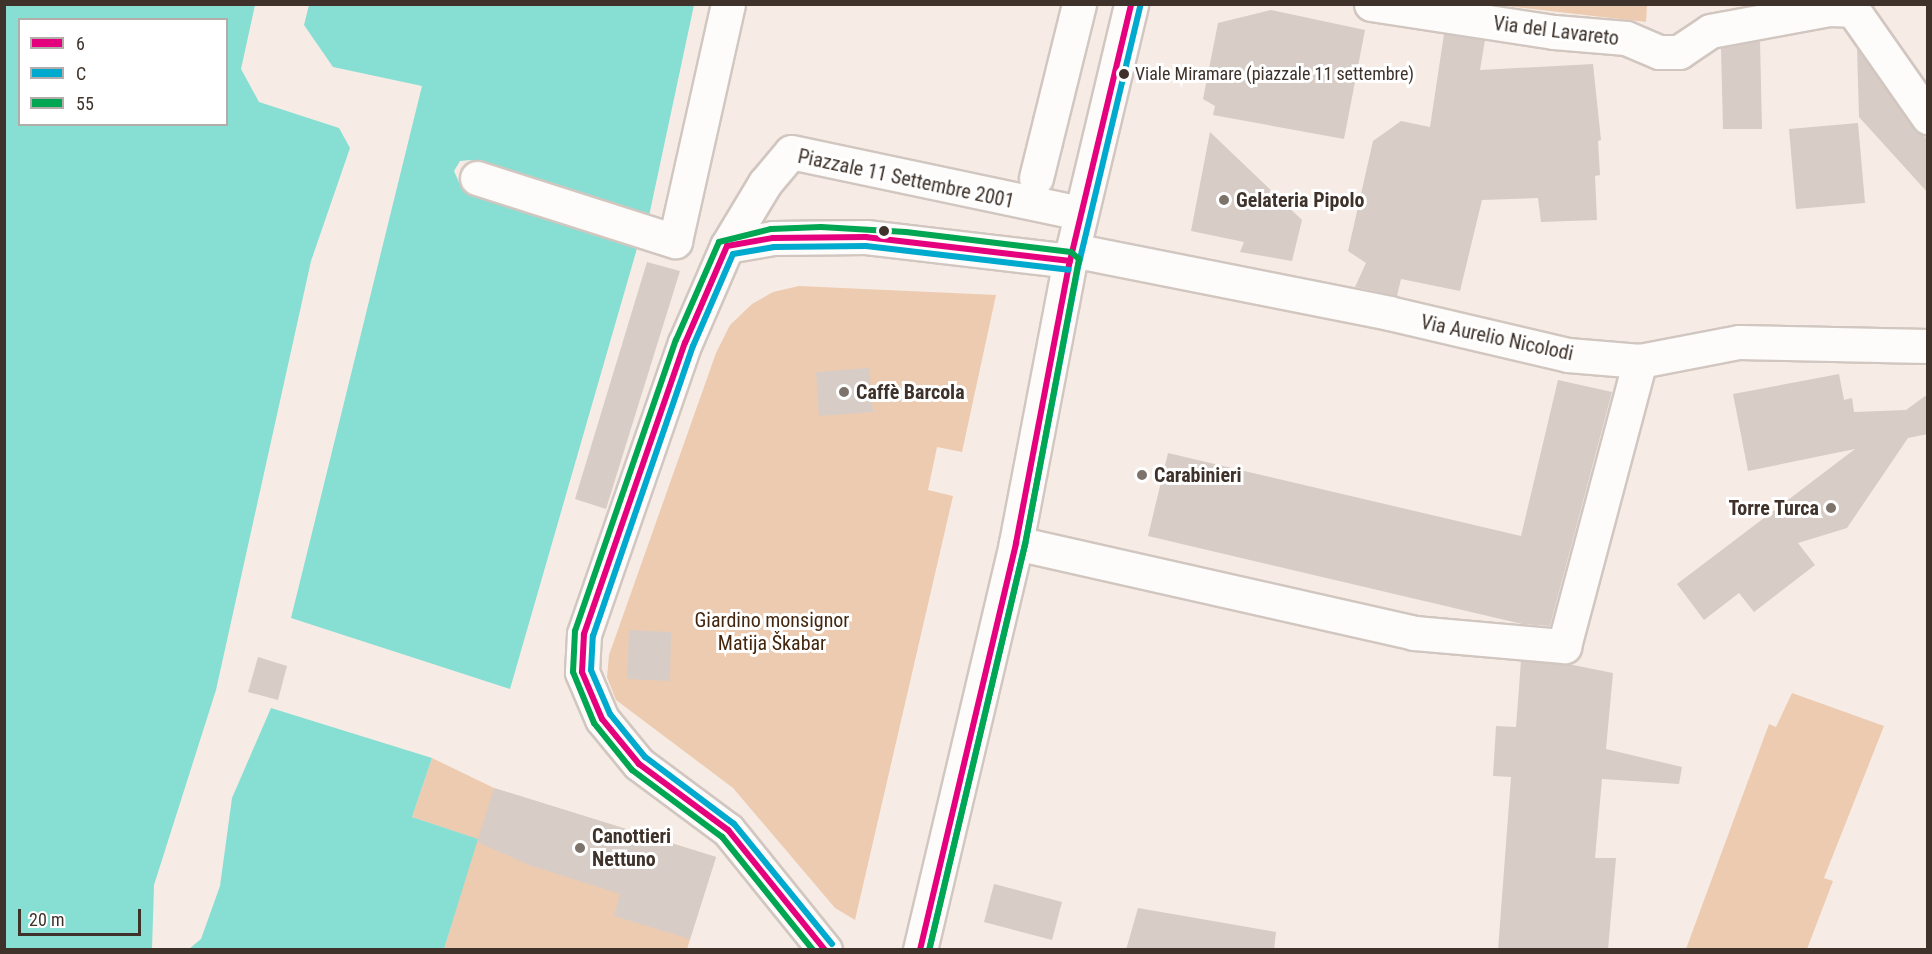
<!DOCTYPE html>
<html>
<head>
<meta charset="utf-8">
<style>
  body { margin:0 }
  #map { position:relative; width:1932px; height:954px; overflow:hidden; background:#f6ece5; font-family:"Roboto Condensed",sans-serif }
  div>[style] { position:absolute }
  .green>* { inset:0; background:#edcbb1 }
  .water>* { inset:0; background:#87ded3 }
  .building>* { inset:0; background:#d7cdc6 }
  .roads { filter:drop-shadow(2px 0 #d1c7c0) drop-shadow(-2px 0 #d1c7c0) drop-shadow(0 2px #d1c7c0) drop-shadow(0 -2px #d1c7c0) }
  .minor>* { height:33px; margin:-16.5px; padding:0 16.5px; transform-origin:16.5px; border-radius:16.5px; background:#fefcfb }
  .major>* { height:33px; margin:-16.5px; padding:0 16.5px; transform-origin:16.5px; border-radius:16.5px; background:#fefcfb }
  .bus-1>* { height:6px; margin:-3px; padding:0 3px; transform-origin:3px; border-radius:3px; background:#e5007d }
  .bus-2>* { height:6px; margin:-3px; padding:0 3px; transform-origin:3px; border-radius:3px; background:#00a9ce }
  .bus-3>* { height:6px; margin:-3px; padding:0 3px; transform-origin:3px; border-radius:3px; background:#00a651 }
  .dots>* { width:16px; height:16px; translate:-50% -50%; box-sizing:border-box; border:3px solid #fff; border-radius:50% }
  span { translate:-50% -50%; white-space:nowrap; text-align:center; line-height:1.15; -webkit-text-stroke:6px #fff; paint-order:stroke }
  .bus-label { font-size:18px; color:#3e322a }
  .left { translate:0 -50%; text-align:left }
  .street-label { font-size:20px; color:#3e322a }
  .poi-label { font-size:20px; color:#3e322a; font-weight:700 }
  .right { translate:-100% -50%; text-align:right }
  .park-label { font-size:20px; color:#43260d }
  .frame { position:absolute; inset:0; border:6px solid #3e322a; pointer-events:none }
  .legend { position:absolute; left:18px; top:18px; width:210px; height:108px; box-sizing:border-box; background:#fff; border:2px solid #b2adaa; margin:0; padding:8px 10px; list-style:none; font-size:18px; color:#3e322a }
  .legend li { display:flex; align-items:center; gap:12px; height:30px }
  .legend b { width:30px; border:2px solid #b2adaa }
  .scale { position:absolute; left:18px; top:909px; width:123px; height:27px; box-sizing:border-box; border:3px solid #3e322a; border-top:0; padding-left:8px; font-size:18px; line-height:21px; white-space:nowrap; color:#3e322a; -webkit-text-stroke:4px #fff; paint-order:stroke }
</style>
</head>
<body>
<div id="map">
  <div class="green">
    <i style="clip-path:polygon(1498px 5px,1647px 5px,1646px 22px)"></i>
    <i style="clip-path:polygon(799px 286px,996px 295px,962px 452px,937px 447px,928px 490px,953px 496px,855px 920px,835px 908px,733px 788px,616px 700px,607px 677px,609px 655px,716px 353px,730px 325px,752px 304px,773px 292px)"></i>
    <i style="clip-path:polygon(1792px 693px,1884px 726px,1824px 878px,1833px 881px,1807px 949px,1686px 949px,1769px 724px,1776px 727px)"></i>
    <i style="clip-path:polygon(432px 758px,494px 788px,716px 857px,687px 949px,444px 949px,477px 839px,412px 817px)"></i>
  </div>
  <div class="water">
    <i style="clip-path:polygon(evenodd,5px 4px,255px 5px,241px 69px,259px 102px,339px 128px,350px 148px,311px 261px,216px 690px,154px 885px,152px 949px,5px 949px,5px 4px,20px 20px,226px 20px,226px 124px,20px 124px,20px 20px)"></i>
    <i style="clip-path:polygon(309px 5px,694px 5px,649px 216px,470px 160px,460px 161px,454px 171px,461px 187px,638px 245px,510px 689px,291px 618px,422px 86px,333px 67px,304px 25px)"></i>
    <i style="clip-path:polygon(271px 708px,432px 758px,412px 817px,478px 839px,444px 949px,189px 949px,201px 939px,220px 886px,232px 798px)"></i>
  </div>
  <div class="building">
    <i style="clip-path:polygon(1271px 10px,1365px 30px,1344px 139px,1213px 115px,1215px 106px,1203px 99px,1218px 23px)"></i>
    <i style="clip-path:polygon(1444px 34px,1485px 40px,1480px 70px,1593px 64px,1601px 140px,1598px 141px,1600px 175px,1595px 176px,1597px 220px,1541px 222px,1538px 198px,1482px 200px,1460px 291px,1401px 279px,1397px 296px,1355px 287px,1366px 263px,1348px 251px,1373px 141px,1401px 121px,1430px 127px)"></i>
    <i style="clip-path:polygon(1760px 41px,1762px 129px,1723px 129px,1721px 48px)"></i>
    <i style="clip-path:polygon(1857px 48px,1913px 128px,1928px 139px,1928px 193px,1859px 117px)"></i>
    <i style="clip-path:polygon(1858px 123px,1865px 203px,1796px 209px,1789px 129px)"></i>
    <i style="clip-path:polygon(1210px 132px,1302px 220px,1292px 261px,1240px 252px,1244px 242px,1191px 231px)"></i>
    <i style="clip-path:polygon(647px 262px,680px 271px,606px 509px,575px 499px)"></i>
    <i style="clip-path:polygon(869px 368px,873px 412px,819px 416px,816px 372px)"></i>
    <i style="clip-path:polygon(1839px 374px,1844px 400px,1852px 398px,1854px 412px,1906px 410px,1928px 394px,1928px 434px,1908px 438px,1847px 528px,1798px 543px,1815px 565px,1754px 612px,1739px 593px,1704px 620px,1677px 584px,1855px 449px,1748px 471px,1733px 394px)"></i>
    <i style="clip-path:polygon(1558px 380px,1612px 392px,1550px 626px,1522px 624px,1148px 536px,1168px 453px,1521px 536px)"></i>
    <i style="clip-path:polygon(629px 630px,671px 632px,670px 681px,627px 679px)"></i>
    <i style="clip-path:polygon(258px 657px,287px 666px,278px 700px,248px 692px)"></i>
    <i style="clip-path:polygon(1521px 661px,1568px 664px,1613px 673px,1606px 749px,1682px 767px,1679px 784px,1602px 779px,1595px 858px,1616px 858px,1608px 950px,1498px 950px,1511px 777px,1493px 776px,1496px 726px,1516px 727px)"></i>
    <i style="clip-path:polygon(494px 788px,716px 857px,690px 939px,614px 916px,620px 894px,529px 865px,477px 842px)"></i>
    <i style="clip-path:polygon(994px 884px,1062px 902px,1052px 940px,984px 922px)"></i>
    <i style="clip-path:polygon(1138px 908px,1276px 932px,1274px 950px,1126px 950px)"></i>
  </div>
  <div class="roads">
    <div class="minor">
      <i style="left:1371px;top:4px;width:185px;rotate:8.7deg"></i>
      <i style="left:1554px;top:32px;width:72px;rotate:4.8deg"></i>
      <i style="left:1626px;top:38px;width:36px;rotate:23deg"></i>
      <i style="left:1659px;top:52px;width:20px"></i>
      <i style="left:1679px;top:52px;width:37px;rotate:-34deg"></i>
      <i style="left:1710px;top:31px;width:121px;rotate:-10.5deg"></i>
      <i style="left:1829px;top:9px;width:24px;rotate:2deg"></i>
      <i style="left:1853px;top:10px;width:131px;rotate:55deg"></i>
      <i style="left:477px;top:178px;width:208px;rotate:17.7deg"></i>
      <i style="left:675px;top:241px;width:243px;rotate:-77.4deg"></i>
      <i style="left:1036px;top:178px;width:179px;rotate:-76.1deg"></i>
      <i style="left:727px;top:246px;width:47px;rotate:-9.9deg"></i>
      <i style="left:773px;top:238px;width:93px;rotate:-0.6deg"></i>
      <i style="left:866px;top:237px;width:205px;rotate:6.7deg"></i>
      <i style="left:1072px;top:250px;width:323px;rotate:11.2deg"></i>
      <i style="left:1389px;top:313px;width:184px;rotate:13.2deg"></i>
      <i style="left:1568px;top:355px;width:72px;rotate:4.8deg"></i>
      <i style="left:1640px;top:361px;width:101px;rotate:-10.9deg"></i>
      <i style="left:1739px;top:342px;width:189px;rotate:1.2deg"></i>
      <i style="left:1016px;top:543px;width:408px;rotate:12.7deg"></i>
      <i style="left:1414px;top:633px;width:151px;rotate:5deg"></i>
      <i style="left:1564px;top:646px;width:295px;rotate:-75.1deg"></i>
      <i style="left:825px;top:950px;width:154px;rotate:-128.9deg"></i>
      <i style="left:728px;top:830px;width:111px;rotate:-143.4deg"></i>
      <i style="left:639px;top:764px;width:58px;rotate:-129.4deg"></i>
      <i style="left:602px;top:719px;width:51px;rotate:-113.1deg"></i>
      <i style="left:582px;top:672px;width:38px;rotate:-87deg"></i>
      <i style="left:584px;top:634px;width:308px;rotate:-70.9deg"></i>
      <i style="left:685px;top:343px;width:106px;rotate:-66.6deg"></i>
      <i style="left:727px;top:246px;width:74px;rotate:-58.9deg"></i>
      <i style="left:765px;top:183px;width:40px;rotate:-50deg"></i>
      <i style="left:791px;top:152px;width:296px;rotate:11.9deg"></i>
    </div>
    <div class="major">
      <i style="left:920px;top:950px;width:418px;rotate:-76.7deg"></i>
      <i style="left:1016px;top:543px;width:287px;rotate:-79.2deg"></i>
      <i style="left:1070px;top:261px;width:264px;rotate:-76.6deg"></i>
    </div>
  </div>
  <div class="bus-1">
    <i style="left:825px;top:950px;width:154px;rotate:-128.9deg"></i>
    <i style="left:728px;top:830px;width:111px;rotate:-143.4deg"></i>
    <i style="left:639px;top:764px;width:58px;rotate:-129.4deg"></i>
    <i style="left:602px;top:719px;width:51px;rotate:-113.1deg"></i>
    <i style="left:582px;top:672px;width:38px;rotate:-87deg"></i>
    <i style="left:584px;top:634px;width:308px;rotate:-70.9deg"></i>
    <i style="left:685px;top:343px;width:106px;rotate:-66.6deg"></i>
    <i style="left:727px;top:246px;width:47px;rotate:-9.9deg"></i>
    <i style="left:773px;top:238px;width:93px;rotate:-0.6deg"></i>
    <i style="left:866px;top:237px;width:205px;rotate:6.7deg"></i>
    <i style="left:920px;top:950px;width:418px;rotate:-76.7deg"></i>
    <i style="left:1016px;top:543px;width:287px;rotate:-79.2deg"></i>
    <i style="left:1070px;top:261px;width:264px;rotate:-76.6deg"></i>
  </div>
  <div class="bus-2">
    <i style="left:832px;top:944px;width:155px;rotate:-129.2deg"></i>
    <i style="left:734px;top:824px;width:111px;rotate:-143deg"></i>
    <i style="left:645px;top:757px;width:55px;rotate:-129.1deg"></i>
    <i style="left:610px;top:714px;width:48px;rotate:-113.4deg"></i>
    <i style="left:591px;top:670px;width:34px;rotate:-87deg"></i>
    <i style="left:593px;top:636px;width:307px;rotate:-71deg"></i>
    <i style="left:693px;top:346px;width:100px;rotate:-66.5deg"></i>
    <i style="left:733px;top:254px;width:42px;rotate:-9.7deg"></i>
    <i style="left:774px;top:247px;width:92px;rotate:-0.6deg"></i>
    <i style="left:866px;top:246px;width:204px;rotate:6.7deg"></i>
    <i style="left:929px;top:950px;width:416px;rotate:-76.7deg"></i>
    <i style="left:1025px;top:545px;width:287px;rotate:-79.2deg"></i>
    <i style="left:1079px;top:263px;width:264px;rotate:-76.6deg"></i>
  </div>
  <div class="bus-3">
    <i style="left:813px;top:950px;width:145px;rotate:-128.8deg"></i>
    <i style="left:722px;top:837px;width:112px;rotate:-143.3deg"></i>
    <i style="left:632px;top:770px;width:60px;rotate:-129deg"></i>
    <i style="left:594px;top:723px;width:55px;rotate:-112.4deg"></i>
    <i style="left:573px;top:672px;width:41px;rotate:-87.2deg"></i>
    <i style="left:575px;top:631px;width:308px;rotate:-70.9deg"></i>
    <i style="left:676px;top:340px;width:107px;rotate:-66.3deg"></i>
    <i style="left:719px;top:242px;width:54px;rotate:-14deg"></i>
    <i style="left:771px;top:229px;width:50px;rotate:-2.3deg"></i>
    <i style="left:821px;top:227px;width:85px;rotate:3.4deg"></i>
    <i style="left:906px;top:232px;width:166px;rotate:6.9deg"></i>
    <i style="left:1071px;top:252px;width:11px;rotate:41deg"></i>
    <i style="left:1079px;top:259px;width:291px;rotate:100.7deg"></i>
    <i style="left:1025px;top:545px;width:416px;rotate:103.3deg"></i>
  </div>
  <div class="dots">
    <i style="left:1124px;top:74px;background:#3e322a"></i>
    <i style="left:1224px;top:200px;background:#7e736b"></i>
    <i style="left:884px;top:231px;background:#3e322a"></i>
    <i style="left:844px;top:392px;background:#7e736b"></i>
    <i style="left:1142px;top:475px;background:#7e736b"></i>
    <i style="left:1831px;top:508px;background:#7e736b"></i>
    <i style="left:580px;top:848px;background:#7e736b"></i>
  </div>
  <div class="bus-label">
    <span class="left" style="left:1135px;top:74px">Viale Miramare (piazzale 11 settembre)</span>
  </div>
  <div class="street-label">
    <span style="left:1556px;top:31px;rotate:7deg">Via del Lavareto</span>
    <span style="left:906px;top:179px;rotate:12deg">Piazzale 11 Settembre 2001</span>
    <span style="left:1497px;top:338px;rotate:12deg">Via Aurelio Nicolodi</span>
  </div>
  <div class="poi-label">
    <span class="left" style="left:1236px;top:200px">Gelateria Pipolo</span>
    <span class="left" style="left:856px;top:392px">Caffè Barcola</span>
    <span class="left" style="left:1154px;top:475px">Carabinieri</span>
    <span class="right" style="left:1819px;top:508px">Torre Turca</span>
    <span class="left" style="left:592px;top:848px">Canottieri<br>Nettuno</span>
  </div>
  <div class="park-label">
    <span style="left:772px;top:632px">Giardino monsignor<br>Matija Škabar</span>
  </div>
  <div class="frame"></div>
  <ul class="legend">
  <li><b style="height:8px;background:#e5007d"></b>6</li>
  <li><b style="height:8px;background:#00a9ce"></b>C</li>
  <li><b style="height:8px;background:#00a651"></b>55</li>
  </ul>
  <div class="scale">20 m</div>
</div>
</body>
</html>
